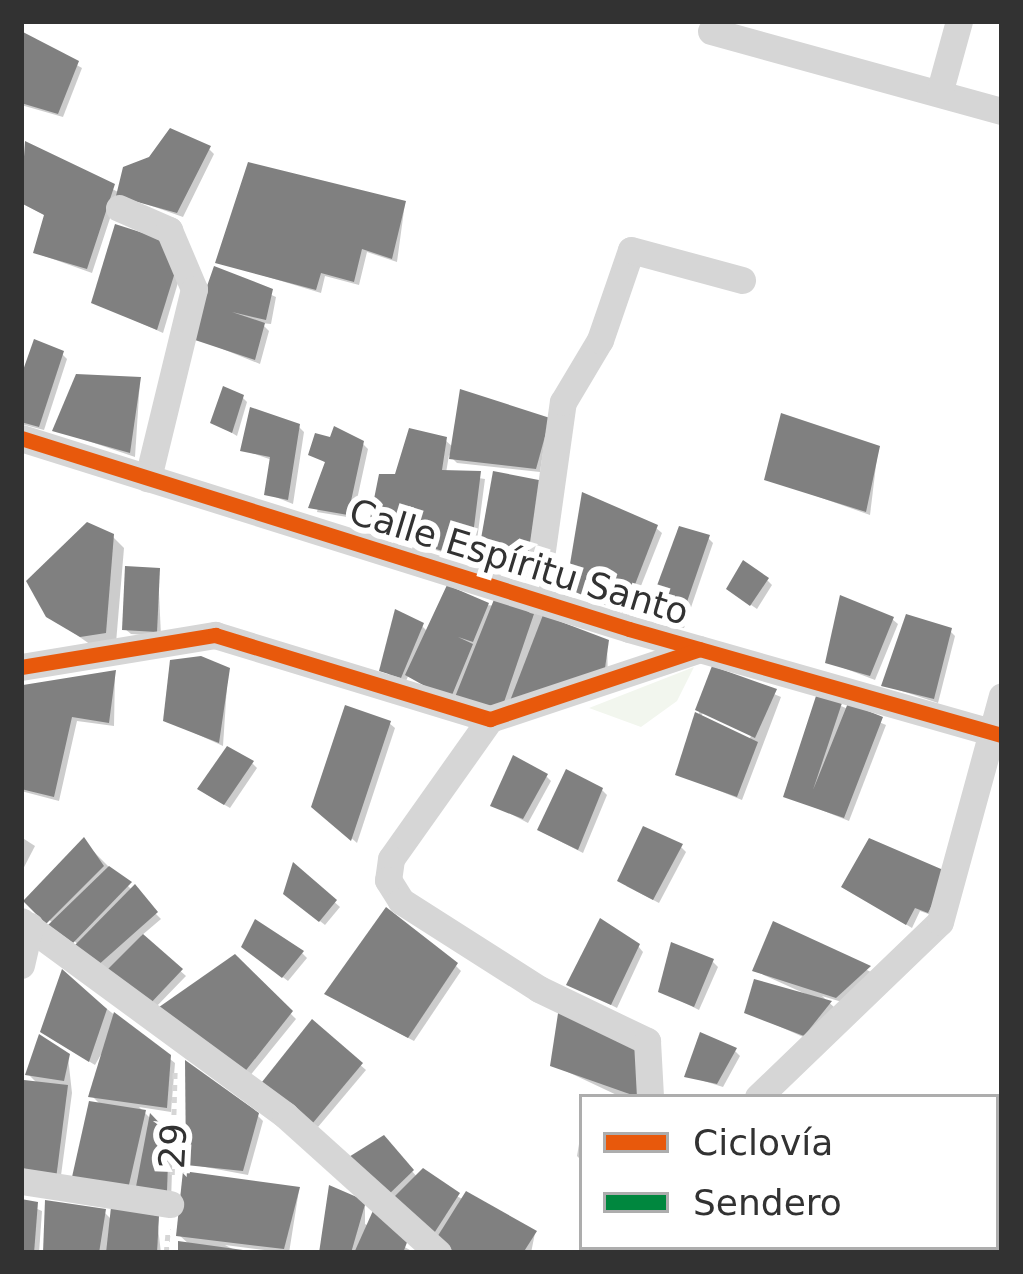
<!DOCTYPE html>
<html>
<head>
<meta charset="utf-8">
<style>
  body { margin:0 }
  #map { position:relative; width:1023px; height:1274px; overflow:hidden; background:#fff; font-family:"DejaVu Sans",sans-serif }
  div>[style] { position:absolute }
  .green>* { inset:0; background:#f2f6ee }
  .shadow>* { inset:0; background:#0003 }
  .building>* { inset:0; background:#808080 }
  .path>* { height:4.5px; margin-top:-2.25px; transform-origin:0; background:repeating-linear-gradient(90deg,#d6d6d6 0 6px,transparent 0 12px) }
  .minor>* { height:27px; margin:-13.5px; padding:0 13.5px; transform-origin:13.5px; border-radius:13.5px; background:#d6d6d6 }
  .quiet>* { height:12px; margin-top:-6px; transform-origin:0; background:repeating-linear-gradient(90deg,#00873e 0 24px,transparent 0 36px) }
  .cycleway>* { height:15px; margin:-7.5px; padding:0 7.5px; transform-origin:7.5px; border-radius:7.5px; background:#e8590c }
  span { translate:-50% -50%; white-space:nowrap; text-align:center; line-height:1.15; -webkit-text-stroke:12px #fff; paint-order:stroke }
  .street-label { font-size:36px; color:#323232 }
  .frame { position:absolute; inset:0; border:24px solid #323232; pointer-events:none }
  .legend { position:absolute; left:579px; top:1094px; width:420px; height:156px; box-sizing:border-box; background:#fff; border:3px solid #adadad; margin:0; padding:15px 21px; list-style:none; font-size:36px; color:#323232 }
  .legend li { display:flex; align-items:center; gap:24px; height:60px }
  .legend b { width:60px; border:3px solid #adadad }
</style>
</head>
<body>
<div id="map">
  <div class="green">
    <i style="clip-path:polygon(694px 667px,677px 701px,641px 727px,589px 708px)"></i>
  </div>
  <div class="shadow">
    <i style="clip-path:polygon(21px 34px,82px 68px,63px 117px,21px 105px)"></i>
    <i style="clip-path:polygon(27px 145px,120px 193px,209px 149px,214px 154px,183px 217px,118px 194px,92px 273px,36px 253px,47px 216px,21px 203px)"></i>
    <i style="clip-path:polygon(405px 203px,397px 262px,367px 252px,359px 285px,325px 276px,321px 293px,219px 262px)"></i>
    <i style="clip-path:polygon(117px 228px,180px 276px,163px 333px,94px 302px)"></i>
    <i style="clip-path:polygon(216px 270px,276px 297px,271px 324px,261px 323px,269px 331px,260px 364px,193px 337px)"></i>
    <i style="clip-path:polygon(62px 354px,67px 359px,44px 430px,21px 424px,21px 385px)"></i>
    <i style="clip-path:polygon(140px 380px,135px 457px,56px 430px)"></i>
    <i style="clip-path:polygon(242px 397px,247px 402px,237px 436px,214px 422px)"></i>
    <i style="clip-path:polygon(548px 421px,540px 472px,457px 463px,449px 455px,446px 473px,485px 479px,474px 563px,371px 528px,397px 477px,445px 440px,454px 448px)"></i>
    <i style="clip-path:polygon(299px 427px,304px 432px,293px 504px,268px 494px,272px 460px,243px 450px)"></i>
    <i style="clip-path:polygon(363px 444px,368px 449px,353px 518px,317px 512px,328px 464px,311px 454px)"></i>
    <i style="clip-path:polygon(878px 449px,870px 515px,768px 479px)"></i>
    <i style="clip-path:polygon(496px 475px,531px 580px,479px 566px)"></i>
    <i style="clip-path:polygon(656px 528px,662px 533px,629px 616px,570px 587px)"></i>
    <i style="clip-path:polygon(112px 536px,124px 548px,116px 643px,94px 647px,48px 615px)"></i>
    <i style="clip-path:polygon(708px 538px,713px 543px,684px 628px,654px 622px,649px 617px)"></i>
    <i style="clip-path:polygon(158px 571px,161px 636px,131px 634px,125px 629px)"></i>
    <i style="clip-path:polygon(767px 580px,772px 585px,757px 609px,735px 594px)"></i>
    <i style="clip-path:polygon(487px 605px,535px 610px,607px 643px,608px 680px,515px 710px,462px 706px,409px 674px,406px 681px,388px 676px,422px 626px,429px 633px)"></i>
    <i style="clip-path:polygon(892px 619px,898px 624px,875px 680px,828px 662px)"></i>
    <i style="clip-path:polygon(950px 631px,955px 636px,938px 703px,884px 685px)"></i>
    <i style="clip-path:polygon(evenodd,714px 669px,781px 697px,742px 800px,678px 774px,714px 669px,703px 713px,752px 733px,749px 741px,700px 718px,703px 713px)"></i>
    <i style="clip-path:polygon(228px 670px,223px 746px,166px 720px)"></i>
    <i style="clip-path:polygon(115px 674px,114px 726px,77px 721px,59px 801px,21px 791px,25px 687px)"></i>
    <i style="clip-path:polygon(841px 706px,886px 725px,849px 821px,786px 796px)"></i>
    <i style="clip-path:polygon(389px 723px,395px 728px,357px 843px,315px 806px)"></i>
    <i style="clip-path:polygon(252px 763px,257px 768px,230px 808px,206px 794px)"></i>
    <i style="clip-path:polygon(546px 776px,551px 781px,528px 823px,494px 805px)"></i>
    <i style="clip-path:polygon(602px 790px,607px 795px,583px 853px,546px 834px)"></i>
    <i style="clip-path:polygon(21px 837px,35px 846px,21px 873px)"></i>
    <i style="clip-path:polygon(88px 846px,161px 919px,141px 936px,186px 976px,154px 1009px,27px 901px)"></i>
    <i style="clip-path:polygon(681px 847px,686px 852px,659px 903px,626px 886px)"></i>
    <i style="clip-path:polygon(295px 867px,340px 907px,325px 925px,292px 899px)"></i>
    <i style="clip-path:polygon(946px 875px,934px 916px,920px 911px,912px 928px,850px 891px)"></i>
    <i style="clip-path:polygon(775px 925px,873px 973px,842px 1002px,822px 996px,835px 1008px,810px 1040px,747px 1012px,819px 1000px,755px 971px)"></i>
    <i style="clip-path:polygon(638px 946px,643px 952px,617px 1008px,570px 984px)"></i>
    <i style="clip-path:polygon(250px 952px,302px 953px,307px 958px,288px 981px)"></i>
    <i style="clip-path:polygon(234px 958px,296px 1019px,249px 1077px,161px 1017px)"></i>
    <i style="clip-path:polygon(713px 962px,718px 967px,699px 1010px,661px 991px)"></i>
    <i style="clip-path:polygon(456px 966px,461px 971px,414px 1041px,333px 998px)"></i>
    <i style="clip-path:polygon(63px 974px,175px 1063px,171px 1112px,139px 1107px,173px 1141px,171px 1202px,79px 1190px,102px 1106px,92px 1096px,107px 1044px,95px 1065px,49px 1037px)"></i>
    <i style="clip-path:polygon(313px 1024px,366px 1070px,318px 1127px,267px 1091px)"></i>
    <i style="clip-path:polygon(735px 1051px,740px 1056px,723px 1087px,688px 1076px)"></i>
    <i style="clip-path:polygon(68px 1057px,72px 1093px,60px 1183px,21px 1179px,27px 1084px,39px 1085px,28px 1074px)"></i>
    <i style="clip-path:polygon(553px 1065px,644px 1097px,621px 1097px)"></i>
    <i style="clip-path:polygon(257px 1115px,263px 1121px,248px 1175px,189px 1164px)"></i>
    <i style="clip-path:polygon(582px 1126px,582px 1161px,577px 1156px)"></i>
    <i style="clip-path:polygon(384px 1139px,418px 1178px,535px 1233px,531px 1253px,443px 1246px,349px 1160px)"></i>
    <i style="clip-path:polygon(299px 1190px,289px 1253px,225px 1245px,240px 1253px,181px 1253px,190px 1245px,179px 1235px)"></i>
    <i style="clip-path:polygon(21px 1202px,42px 1211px,39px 1253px,21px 1253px)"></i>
    <i style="clip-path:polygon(365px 1204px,365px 1224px,415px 1253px,322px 1253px)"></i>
    <i style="clip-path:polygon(104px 1212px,112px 1220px,157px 1219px,161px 1253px,46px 1253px)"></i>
  </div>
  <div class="building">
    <i style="clip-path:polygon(21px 31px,79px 61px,58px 114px,21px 103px)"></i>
    <i style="clip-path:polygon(170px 128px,211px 146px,177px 213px,116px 196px,123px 167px,149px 157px)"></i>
    <i style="clip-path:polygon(25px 141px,115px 184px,87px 269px,33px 253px,44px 215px,21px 203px)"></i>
    <i style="clip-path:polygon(248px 162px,406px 201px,392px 259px,362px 249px,354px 282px,321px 273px,316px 290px,215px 263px)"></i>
    <i style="clip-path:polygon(115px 224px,159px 238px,176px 269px,157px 330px,91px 303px)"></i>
    <i style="clip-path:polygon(214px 266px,273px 289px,266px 320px,232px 312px,265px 323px,255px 360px,189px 338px)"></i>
    <i style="clip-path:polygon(34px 339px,64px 351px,39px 427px,21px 422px,21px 376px)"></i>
    <i style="clip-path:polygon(76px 374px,141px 377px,130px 453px,52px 431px)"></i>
    <i style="clip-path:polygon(223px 386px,244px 395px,232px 433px,210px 423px)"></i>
    <i style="clip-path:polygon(460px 389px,550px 418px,536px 469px,449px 459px)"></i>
    <i style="clip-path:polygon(250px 407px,300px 424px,288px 500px,264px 495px,270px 457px,240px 451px)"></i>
    <i style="clip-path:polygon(781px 413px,880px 446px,866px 512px,764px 480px)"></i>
    <i style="clip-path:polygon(334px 426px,364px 441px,348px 515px,308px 508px,325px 462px,308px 455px,315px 433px,330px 437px)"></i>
    <i style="clip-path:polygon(409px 428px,447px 437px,442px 470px,481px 471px,470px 559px,368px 529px,379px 474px,395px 474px)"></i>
    <i style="clip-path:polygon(493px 471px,544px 481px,526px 576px,476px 567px)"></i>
    <i style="clip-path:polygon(582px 492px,658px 525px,624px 613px,566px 588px)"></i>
    <i style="clip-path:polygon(87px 522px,114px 534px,106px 633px,80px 637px,46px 617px,26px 581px)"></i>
    <i style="clip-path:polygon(679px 526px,710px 535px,679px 625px,645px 618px)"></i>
    <i style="clip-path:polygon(743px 560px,769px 578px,750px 606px,726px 589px)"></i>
    <i style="clip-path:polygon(125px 566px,160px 568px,157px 632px,122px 630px)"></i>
    <i style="clip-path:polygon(447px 585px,489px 603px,473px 642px,458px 637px,473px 644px,450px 700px,405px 675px)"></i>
    <i style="clip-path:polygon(497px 592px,536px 608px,502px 708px,453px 702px)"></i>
    <i style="clip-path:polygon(840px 595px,894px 617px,870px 676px,825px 663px)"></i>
    <i style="clip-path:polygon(395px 609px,424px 623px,401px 678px,379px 671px)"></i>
    <i style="clip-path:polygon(906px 614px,952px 628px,934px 699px,881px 686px)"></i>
    <i style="clip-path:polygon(543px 615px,609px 640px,604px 675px,508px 706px)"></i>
    <i style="clip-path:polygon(201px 656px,230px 668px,219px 743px,163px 721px,170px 660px)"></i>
    <i style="clip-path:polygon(712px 666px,777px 689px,755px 738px,695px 710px)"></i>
    <i style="clip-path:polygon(116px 670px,109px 723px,72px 717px,54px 797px,21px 789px,23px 685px)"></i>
    <i style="clip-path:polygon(816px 696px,842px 703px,813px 790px,848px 703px,883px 717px,844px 818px,783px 797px)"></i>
    <i style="clip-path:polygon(345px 705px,391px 721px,351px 841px,311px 807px)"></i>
    <i style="clip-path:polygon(695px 712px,758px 742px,737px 797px,675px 775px)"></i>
    <i style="clip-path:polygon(227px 746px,254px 761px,224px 805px,197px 789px)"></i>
    <i style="clip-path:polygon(513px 755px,548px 774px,523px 819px,490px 806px)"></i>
    <i style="clip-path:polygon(566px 769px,603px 788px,578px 850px,537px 830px)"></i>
    <i style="clip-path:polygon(643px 826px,683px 844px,653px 900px,617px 881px)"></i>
    <i style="clip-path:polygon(84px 837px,104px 866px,46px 924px,23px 901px)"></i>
    <i style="clip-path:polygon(869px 838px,948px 872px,928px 913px,915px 908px,906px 925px,841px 887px)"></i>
    <i style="clip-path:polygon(293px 862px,337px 900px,319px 922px,283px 894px)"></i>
    <i style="clip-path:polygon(109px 866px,132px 882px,73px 943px,48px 925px)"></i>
    <i style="clip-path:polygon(135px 884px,158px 912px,96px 967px,75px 945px)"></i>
    <i style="clip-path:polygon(386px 907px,458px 963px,408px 1038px,324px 994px)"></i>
    <i style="clip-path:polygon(600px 918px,640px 944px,611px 1005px,566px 985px)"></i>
    <i style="clip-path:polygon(255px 919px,304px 951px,282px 978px,241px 947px)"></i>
    <i style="clip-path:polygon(773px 921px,871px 966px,836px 998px,752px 971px)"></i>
    <i style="clip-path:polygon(143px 934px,183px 969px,148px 1006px,106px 971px)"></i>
    <i style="clip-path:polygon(671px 942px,714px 959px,694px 1007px,658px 992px)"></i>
    <i style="clip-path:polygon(235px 954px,293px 1011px,243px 1074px,152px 1012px)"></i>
    <i style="clip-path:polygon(62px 969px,107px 1009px,89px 1062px,40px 1032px)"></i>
    <i style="clip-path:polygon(754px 979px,832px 1001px,804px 1036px,744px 1013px)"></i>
    <i style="clip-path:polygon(559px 1007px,646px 1056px,638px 1097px,550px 1066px)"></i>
    <i style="clip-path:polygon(114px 1012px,171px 1055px,167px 1108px,88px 1097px)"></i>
    <i style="clip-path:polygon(312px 1019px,363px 1063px,312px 1124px,258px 1087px)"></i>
    <i style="clip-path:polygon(700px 1032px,737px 1048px,717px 1084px,684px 1077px)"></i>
    <i style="clip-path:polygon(39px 1034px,70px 1054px,64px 1081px,25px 1075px)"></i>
    <i style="clip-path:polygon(185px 1060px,259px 1113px,243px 1171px,186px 1165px)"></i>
    <i style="clip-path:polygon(24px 1080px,68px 1085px,56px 1179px,21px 1176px)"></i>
    <i style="clip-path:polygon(89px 1101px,146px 1110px,128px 1189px,70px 1186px)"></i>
    <i style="clip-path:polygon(150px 1113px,169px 1133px,167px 1191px,135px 1192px)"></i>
    <i style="clip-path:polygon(384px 1135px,414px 1170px,385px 1198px,344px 1160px)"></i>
    <i style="clip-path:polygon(423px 1168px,460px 1193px,431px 1238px,387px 1204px)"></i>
    <i style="clip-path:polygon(183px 1171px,300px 1187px,284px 1249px,176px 1236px)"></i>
    <i style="clip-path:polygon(329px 1185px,366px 1201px,351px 1253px,319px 1253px)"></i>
    <i style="clip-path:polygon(466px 1191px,537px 1231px,523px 1253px,458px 1253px,434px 1242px)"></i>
    <i style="clip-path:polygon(21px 1199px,38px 1202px,34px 1253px,21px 1253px)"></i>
    <i style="clip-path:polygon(45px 1200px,106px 1209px,99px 1253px,43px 1253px)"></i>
    <i style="clip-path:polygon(376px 1204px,409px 1237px,403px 1253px,354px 1253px)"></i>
    <i style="clip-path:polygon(111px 1207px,159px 1216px,157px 1253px,106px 1253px)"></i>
    <i style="clip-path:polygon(178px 1241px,243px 1250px,243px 1253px,178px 1253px)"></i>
  </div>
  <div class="path">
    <i style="left:172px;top:1175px;width:108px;rotate:-88.4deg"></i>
    <i style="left:166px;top:1253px;width:24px;rotate:-85deg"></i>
  </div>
  <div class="minor">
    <i style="left:711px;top:31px;width:302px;rotate:15.4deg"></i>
    <i style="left:940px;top:90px;width:72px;rotate:-74.6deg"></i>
    <i style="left:119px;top:208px;width:55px;rotate:23.7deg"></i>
    <i style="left:169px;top:230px;width:64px;rotate:67deg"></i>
    <i style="left:194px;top:289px;width:195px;rotate:103.7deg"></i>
    <i style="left:21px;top:438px;width:637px;rotate:17.44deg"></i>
    <i style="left:629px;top:629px;width:388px;rotate:15.9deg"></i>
    <i style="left:535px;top:600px;width:200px;rotate:-82deg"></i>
    <i style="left:563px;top:402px;width:72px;rotate:-59.2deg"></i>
    <i style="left:600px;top:340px;width:95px;rotate:-71deg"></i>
    <i style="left:631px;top:250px;width:115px;rotate:15.1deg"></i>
    <i style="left:21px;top:667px;width:197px;rotate:-9.4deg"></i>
    <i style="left:215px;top:635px;width:288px;rotate:17deg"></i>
    <i style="left:490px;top:719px;width:221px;rotate:-18.4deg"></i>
    <i style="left:490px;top:719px;width:171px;rotate:125.3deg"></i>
    <i style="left:391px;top:859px;width:21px;rotate:98deg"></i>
    <i style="left:388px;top:880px;width:25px;rotate:58deg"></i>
    <i style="left:401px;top:901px;width:164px;rotate:32.5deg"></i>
    <i style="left:539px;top:989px;width:120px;rotate:25.7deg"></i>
    <i style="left:647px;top:1041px;width:56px;rotate:86.9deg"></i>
    <i style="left:21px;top:921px;width:328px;rotate:36.3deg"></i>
    <i style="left:285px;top:1115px;width:206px;rotate:42deg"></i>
    <i style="left:21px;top:965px;width:40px;rotate:-77deg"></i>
    <i style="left:758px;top:1097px;width:252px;rotate:-43.9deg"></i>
    <i style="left:940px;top:922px;width:234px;rotate:-74.7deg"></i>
    <i style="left:21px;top:1181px;width:151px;rotate:8.8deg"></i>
    <i style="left:801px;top:1247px;width:6px;rotate:90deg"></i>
  </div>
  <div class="quiet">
    <i style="left:635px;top:1253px;width:6px;rotate:-81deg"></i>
  </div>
  <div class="cycleway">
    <i style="left:21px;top:438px;width:637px;rotate:17.44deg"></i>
    <i style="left:629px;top:629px;width:388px;rotate:15.9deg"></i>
    <i style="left:21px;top:667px;width:197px;rotate:-9.4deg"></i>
    <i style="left:215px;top:635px;width:288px;rotate:17deg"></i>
    <i style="left:490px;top:719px;width:221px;rotate:-18.4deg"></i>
  </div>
  <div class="street-label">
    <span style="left:519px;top:562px;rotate:17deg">Calle Espíritu Santo</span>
    <span style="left:173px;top:1146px;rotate:-87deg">29</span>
  </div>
  <div class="frame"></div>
  <ul class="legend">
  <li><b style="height:15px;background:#e8590c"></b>Ciclovía</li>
  <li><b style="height:15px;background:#00873e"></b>Sendero</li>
  </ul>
</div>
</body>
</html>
